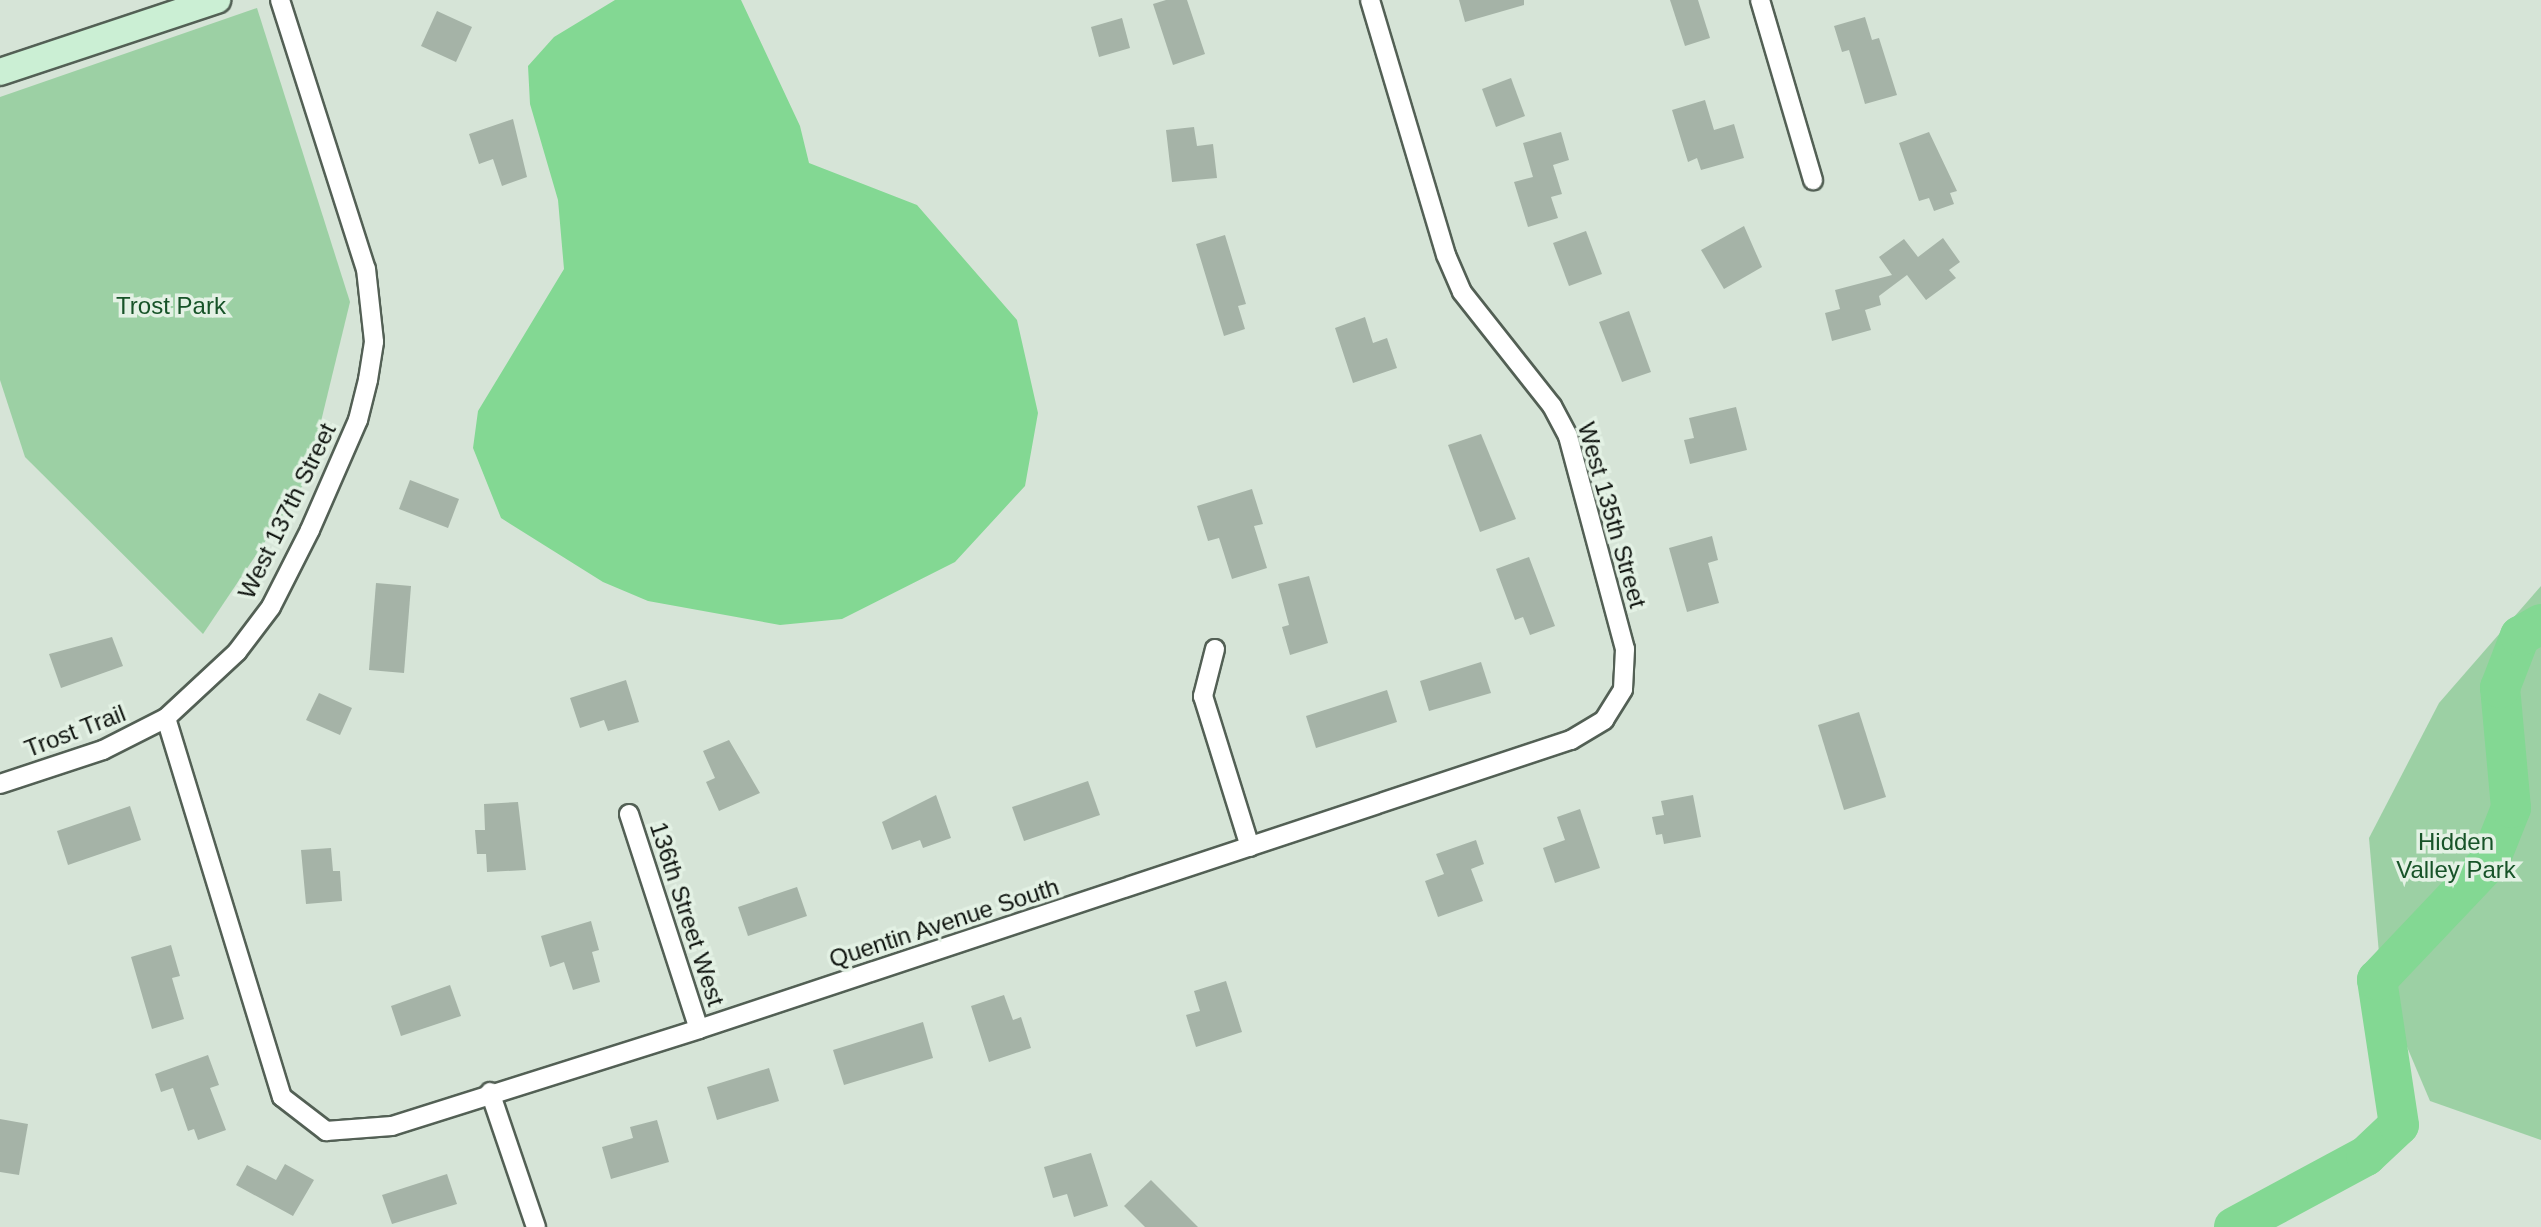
<!DOCTYPE html>
<html>
<head>
<meta charset="utf-8">
<style>
  body { margin:0 }
  #map { position:relative; width:2541px; height:1227px; overflow:hidden; background:#d6e4d7; font-family:Helvetica,sans-serif }
  div>[style] { position:absolute }
  .green>* { inset:0; background:#9cd0a4 }
  .water>* { inset:0; background:#83d893 }
  .river>* { height:40px; margin:-20px; padding:0 20px; transform-origin:20px; border-radius:20px; background:#83d893 }
  .building>* { inset:0; background:#a5b3a7 }
  .roads { filter:drop-shadow(2px 0 #536055) drop-shadow(-2px 0 #536055) drop-shadow(0 2px #536055) drop-shadow(0 -2px #536055) }
  .street>* { height:18px; margin:-9px; padding:0 9px; transform-origin:9px; border-radius:9px; background:#fff }
  .secondary>* { height:26px; margin:-13px; padding:0 13px; transform-origin:13px; border-radius:13px; background:#cbefd4 }
  span { translate:-50% -50%; white-space:nowrap; text-align:center; line-height:1.15; -webkit-text-stroke:7px #e3f1e4; paint-order:stroke }
  .park-label { font-size:24px; color:#175328 }
  .street-label { font-size:24px; color:#0f140f }
</style>
</head>
<body>
<div id="map">
  <div class="green">
    <i style="clip-path:polygon(257px 8px,350px 302px,307px 479px,203px 634px,25px 457px,0 380px,0 97px)"></i>
    <i style="clip-path:polygon(2541px 586px,2541px 1140px,2430px 1101px,2382px 988px,2369px 838px,2439px 703px)"></i>
  </div>
  <div class="water">
    <i style="clip-path:polygon(615px 0,741px 0,800px 126px,809px 163px,917px 205px,1017px 320px,1038px 413px,1025px 486px,955px 562px,842px 619px,780px 625px,648px 601px,603px 582px,501px 518px,473px 448px,478px 411px,564px 269px,558px 200px,530px 104px,528px 66px,554px 37px)"></i>
  </div>
  <div class="river">
    <i style="left:2234px;top:1227px;width:150px;rotate:-28.3deg"></i>
    <i style="left:2366px;top:1156px;width:45px;rotate:-43.2deg"></i>
    <i style="left:2399px;top:1125px;width:147px;rotate:-98.6deg"></i>
    <i style="left:2377px;top:980px;width:164px;rotate:-46.5deg"></i>
    <i style="left:2490px;top:861px;width:57px;rotate:-68.4deg"></i>
    <i style="left:2511px;top:808px;width:121px;rotate:-95.2deg"></i>
    <i style="left:2500px;top:688px;width:56px;rotate:-69deg"></i>
    <i style="left:2520px;top:636px;width:24px;rotate:-30deg"></i>
  </div>
  <div class="building">
    <i style="clip-path:polygon(1166px 0,1187px 0,1205px 54px,1173px 65px,1153px 4px)"></i>
    <i style="clip-path:polygon(1459px 0,1524px 0,1524px 5px,1465px 22px)"></i>
    <i style="clip-path:polygon(1670px 0,1698px 0,1710px 38px,1685px 46px)"></i>
    <i style="clip-path:polygon(437px 11px,472px 27px,456px 62px,421px 46px)"></i>
    <i style="clip-path:polygon(1865px 17px,1872px 40px,1879px 38px,1897px 95px,1865px 104px,1849px 50px,1842px 52px,1834px 26px)"></i>
    <i style="clip-path:polygon(1122px 18px,1130px 48px,1099px 57px,1091px 27px)"></i>
    <i style="clip-path:polygon(1511px 78px,1525px 116px,1496px 127px,1482px 89px)"></i>
    <i style="clip-path:polygon(1705px 100px,1714px 130px,1734px 124px,1744px 158px,1701px 170px,1697px 158px,1688px 162px,1672px 110px)"></i>
    <i style="clip-path:polygon(513px 119px,527px 177px,502px 186px,493px 159px,479px 164px,469px 134px)"></i>
    <i style="clip-path:polygon(1194px 127px,1197px 146px,1213px 144px,1217px 178px,1172px 182px,1166px 130px)"></i>
    <i style="clip-path:polygon(1561px 132px,1569px 160px,1553px 165px,1562px 194px,1551px 197px,1558px 218px,1528px 227px,1514px 182px,1533px 177px,1523px 143px)"></i>
    <i style="clip-path:polygon(1929px 132px,1957px 191px,1950px 193px,1954px 204px,1934px 211px,1929px 198px,1919px 201px,1899px 143px)"></i>
    <i style="clip-path:polygon(1744px 226px,1762px 267px,1724px 289px,1701px 250px)"></i>
    <i style="clip-path:polygon(1586px 231px,1602px 274px,1569px 286px,1553px 243px)"></i>
    <i style="clip-path:polygon(1225px 235px,1246px 304px,1238px 306px,1245px 329px,1224px 336px,1196px 244px)"></i>
    <i style="clip-path:polygon(1943px 238px,1960px 262px,1949px 270px,1956px 278px,1926px 300px,1907px 275px,1879px 296px,1881px 305px,1865px 310px,1871px 330px,1832px 341px,1825px 313px,1840px 309px,1835px 290px,1892px 275px,1879px 257px,1904px 239px,1918px 257px)"></i>
    <i style="clip-path:polygon(1629px 311px,1651px 372px,1622px 382px,1599px 322px)"></i>
    <i style="clip-path:polygon(1365px 317px,1373px 343px,1387px 338px,1397px 368px,1353px 383px,1335px 328px)"></i>
    <i style="clip-path:polygon(1736px 407px,1747px 450px,1690px 464px,1684px 440px,1694px 438px,1689px 418px)"></i>
    <i style="clip-path:polygon(1481px 434px,1516px 519px,1480px 532px,1448px 445px)"></i>
    <i style="clip-path:polygon(410px 480px,459px 499px,448px 528px,399px 509px)"></i>
    <i style="clip-path:polygon(1252px 489px,1263px 524px,1254px 526px,1267px 568px,1232px 579px,1219px 538px,1208px 541px,1197px 506px)"></i>
    <i style="clip-path:polygon(1712px 536px,1718px 560px,1708px 563px,1719px 603px,1687px 612px,1669px 548px)"></i>
    <i style="clip-path:polygon(1529px 557px,1555px 626px,1530px 635px,1523px 617px,1515px 620px,1496px 569px)"></i>
    <i style="clip-path:polygon(1309px 576px,1328px 643px,1290px 655px,1282px 627px,1289px 625px,1278px 584px)"></i>
    <i style="clip-path:polygon(376px 583px,411px 586px,404px 673px,369px 670px)"></i>
    <i style="clip-path:polygon(112px 637px,123px 666px,61px 688px,49px 654px)"></i>
    <i style="clip-path:polygon(1481px 662px,1491px 693px,1429px 711px,1420px 681px)"></i>
    <i style="clip-path:polygon(626px 680px,639px 722px,608px 731px,604px 720px,580px 728px,570px 698px)"></i>
    <i style="clip-path:polygon(1387px 690px,1397px 722px,1316px 748px,1306px 716px)"></i>
    <i style="clip-path:polygon(319px 693px,352px 708px,340px 735px,306px 720px)"></i>
    <i style="clip-path:polygon(1859px 712px,1886px 797px,1844px 810px,1818px 725px)"></i>
    <i style="clip-path:polygon(729px 740px,760px 793px,719px 811px,706px 782px,715px 778px,703px 751px)"></i>
    <i style="clip-path:polygon(1088px 781px,1100px 815px,1024px 841px,1012px 807px)"></i>
    <i style="clip-path:polygon(936px 795px,951px 838px,923px 848px,920px 840px,892px 850px,882px 822px)"></i>
    <i style="clip-path:polygon(1693px 795px,1701px 837px,1664px 844px,1662px 834px,1656px 835px,1652px 817px,1664px 815px,1661px 801px)"></i>
    <i style="clip-path:polygon(518px 802px,526px 870px,487px 872px,486px 854px,477px 854px,475px 830px,485px 830px,484px 804px)"></i>
    <i style="clip-path:polygon(130px 806px,141px 840px,68px 865px,57px 831px)"></i>
    <i style="clip-path:polygon(1580px 809px,1600px 868px,1555px 883px,1543px 848px,1565px 840px,1557px 817px)"></i>
    <i style="clip-path:polygon(1476px 840px,1484px 864px,1471px 869px,1483px 901px,1438px 917px,1425px 881px,1444px 874px,1436px 854px)"></i>
    <i style="clip-path:polygon(331px 848px,333px 871px,340px 871px,342px 901px,306px 904px,301px 850px)"></i>
    <i style="clip-path:polygon(797px 887px,807px 916px,748px 936px,738px 907px)"></i>
    <i style="clip-path:polygon(591px 921px,599px 950px,592px 952px,600px 982px,573px 990px,564px 962px,550px 967px,541px 936px)"></i>
    <i style="clip-path:polygon(171px 945px,180px 976px,172px 978px,184px 1019px,152px 1029px,131px 957px)"></i>
    <i style="clip-path:polygon(1226px 981px,1242px 1032px,1196px 1047px,1186px 1015px,1200px 1011px,1194px 991px)"></i>
    <i style="clip-path:polygon(450px 985px,461px 1016px,401px 1036px,391px 1006px)"></i>
    <i style="clip-path:polygon(1004px 995px,1013px 1020px,1021px 1017px,1031px 1048px,989px 1062px,971px 1006px)"></i>
    <i style="clip-path:polygon(923px 1022px,933px 1058px,844px 1085px,833px 1050px)"></i>
    <i style="clip-path:polygon(208px 1055px,219px 1085px,210px 1088px,226px 1130px,198px 1140px,194px 1129px,188px 1131px,173px 1088px,161px 1092px,155px 1074px)"></i>
    <i style="clip-path:polygon(769px 1068px,779px 1101px,717px 1120px,707px 1087px)"></i>
    <i style="clip-path:polygon(0 1119px,28px 1124px,19px 1175px,0 1172px)"></i>
    <i style="clip-path:polygon(657px 1120px,669px 1162px,611px 1179px,602px 1147px,633px 1138px,630px 1127px)"></i>
    <i style="clip-path:polygon(1091px 1153px,1108px 1206px,1074px 1217px,1067px 1194px,1053px 1198px,1044px 1167px)"></i>
    <i style="clip-path:polygon(285px 1164px,314px 1180px,293px 1216px,236px 1185px,247px 1165px,276px 1180px)"></i>
    <i style="clip-path:polygon(447px 1174px,457px 1204px,392px 1224px,382px 1195px)"></i>
    <i style="clip-path:polygon(1151px 1180px,1198px 1227px,1145px 1227px,1124px 1206px)"></i>
  </div>
  <div class="roads">
    <div class="street">
      <i style="left:280px;top:0;width:282px;rotate:72.3deg"></i>
      <i style="left:366px;top:269px;width:73px;rotate:83.7deg"></i>
      <i style="left:374px;top:342px;width:38px;rotate:99deg"></i>
      <i style="left:368px;top:380px;width:41px;rotate:104deg"></i>
      <i style="left:358px;top:420px;width:120px;rotate:113.6deg"></i>
      <i style="left:310px;top:530px;width:86px;rotate:116.9deg"></i>
      <i style="left:271px;top:607px;width:56px;rotate:127.1deg"></i>
      <i style="left:237px;top:652px;width:97px;rotate:137.1deg"></i>
      <i style="left:166px;top:718px;width:396px;rotate:73deg"></i>
      <i style="left:282px;top:1097px;width:56px;rotate:37.7deg"></i>
      <i style="left:326px;top:1131px;width:66px;rotate:-4.3deg"></i>
      <i style="left:392px;top:1126px;width:322px;rotate:-17.5deg"></i>
      <i style="left:699px;top:1029px;width:919px;rotate:-18.34deg"></i>
      <i style="left:1571px;top:740px;width:39px;rotate:-31deg"></i>
      <i style="left:1604px;top:720px;width:36px;rotate:-58deg"></i>
      <i style="left:1623px;top:689px;width:40px;rotate:-87.1deg"></i>
      <i style="left:1625px;top:649px;width:220px;rotate:-105deg"></i>
      <i style="left:1568px;top:436px;width:34px;rotate:-118deg"></i>
      <i style="left:1552px;top:406px;width:145px;rotate:-128.3deg"></i>
      <i style="left:1462px;top:292px;width:40px;rotate:-113.4deg"></i>
      <i style="left:1446px;top:255px;width:266px;rotate:-106.6deg"></i>
      <i style="left:1760px;top:0;width:188px;rotate:73.6deg"></i>
      <i style="left:1215px;top:649px;width:49px;rotate:104.3deg"></i>
      <i style="left:1203px;top:696px;width:158px;rotate:72.7deg"></i>
      <i style="left:0;top:784px;width:108px;rotate:-18.3deg"></i>
      <i style="left:103px;top:750px;width:71px;rotate:-26.9deg"></i>
      <i style="left:629px;top:814px;width:226px;rotate:72deg"></i>
      <i style="left:490px;top:1092px;width:143px;rotate:71.2deg"></i>
    </div>
    <div class="secondary">
      <i style="left:0;top:72px;width:229px;rotate:-18.4deg"></i>
    </div>
  </div>
  <div class="park-label">
    <span style="left:171px;top:306px">Trost Park</span>
    <span style="left:2456px;top:856px">Hidden<br>Valley Park</span>
  </div>
  <div class="street-label">
    <span style="left:287px;top:511px;rotate:-64deg">West 137th Street</span>
    <span style="left:1612px;top:515px;rotate:74deg">West 135th Street</span>
    <span style="left:75px;top:731px;rotate:-21deg">Trost Trail</span>
    <span style="left:687px;top:914px;rotate:72deg">136th Street West</span>
    <span style="left:944px;top:923px;rotate:-18deg">Quentin Avenue South</span>
  </div>
</div>
</body>
</html>
